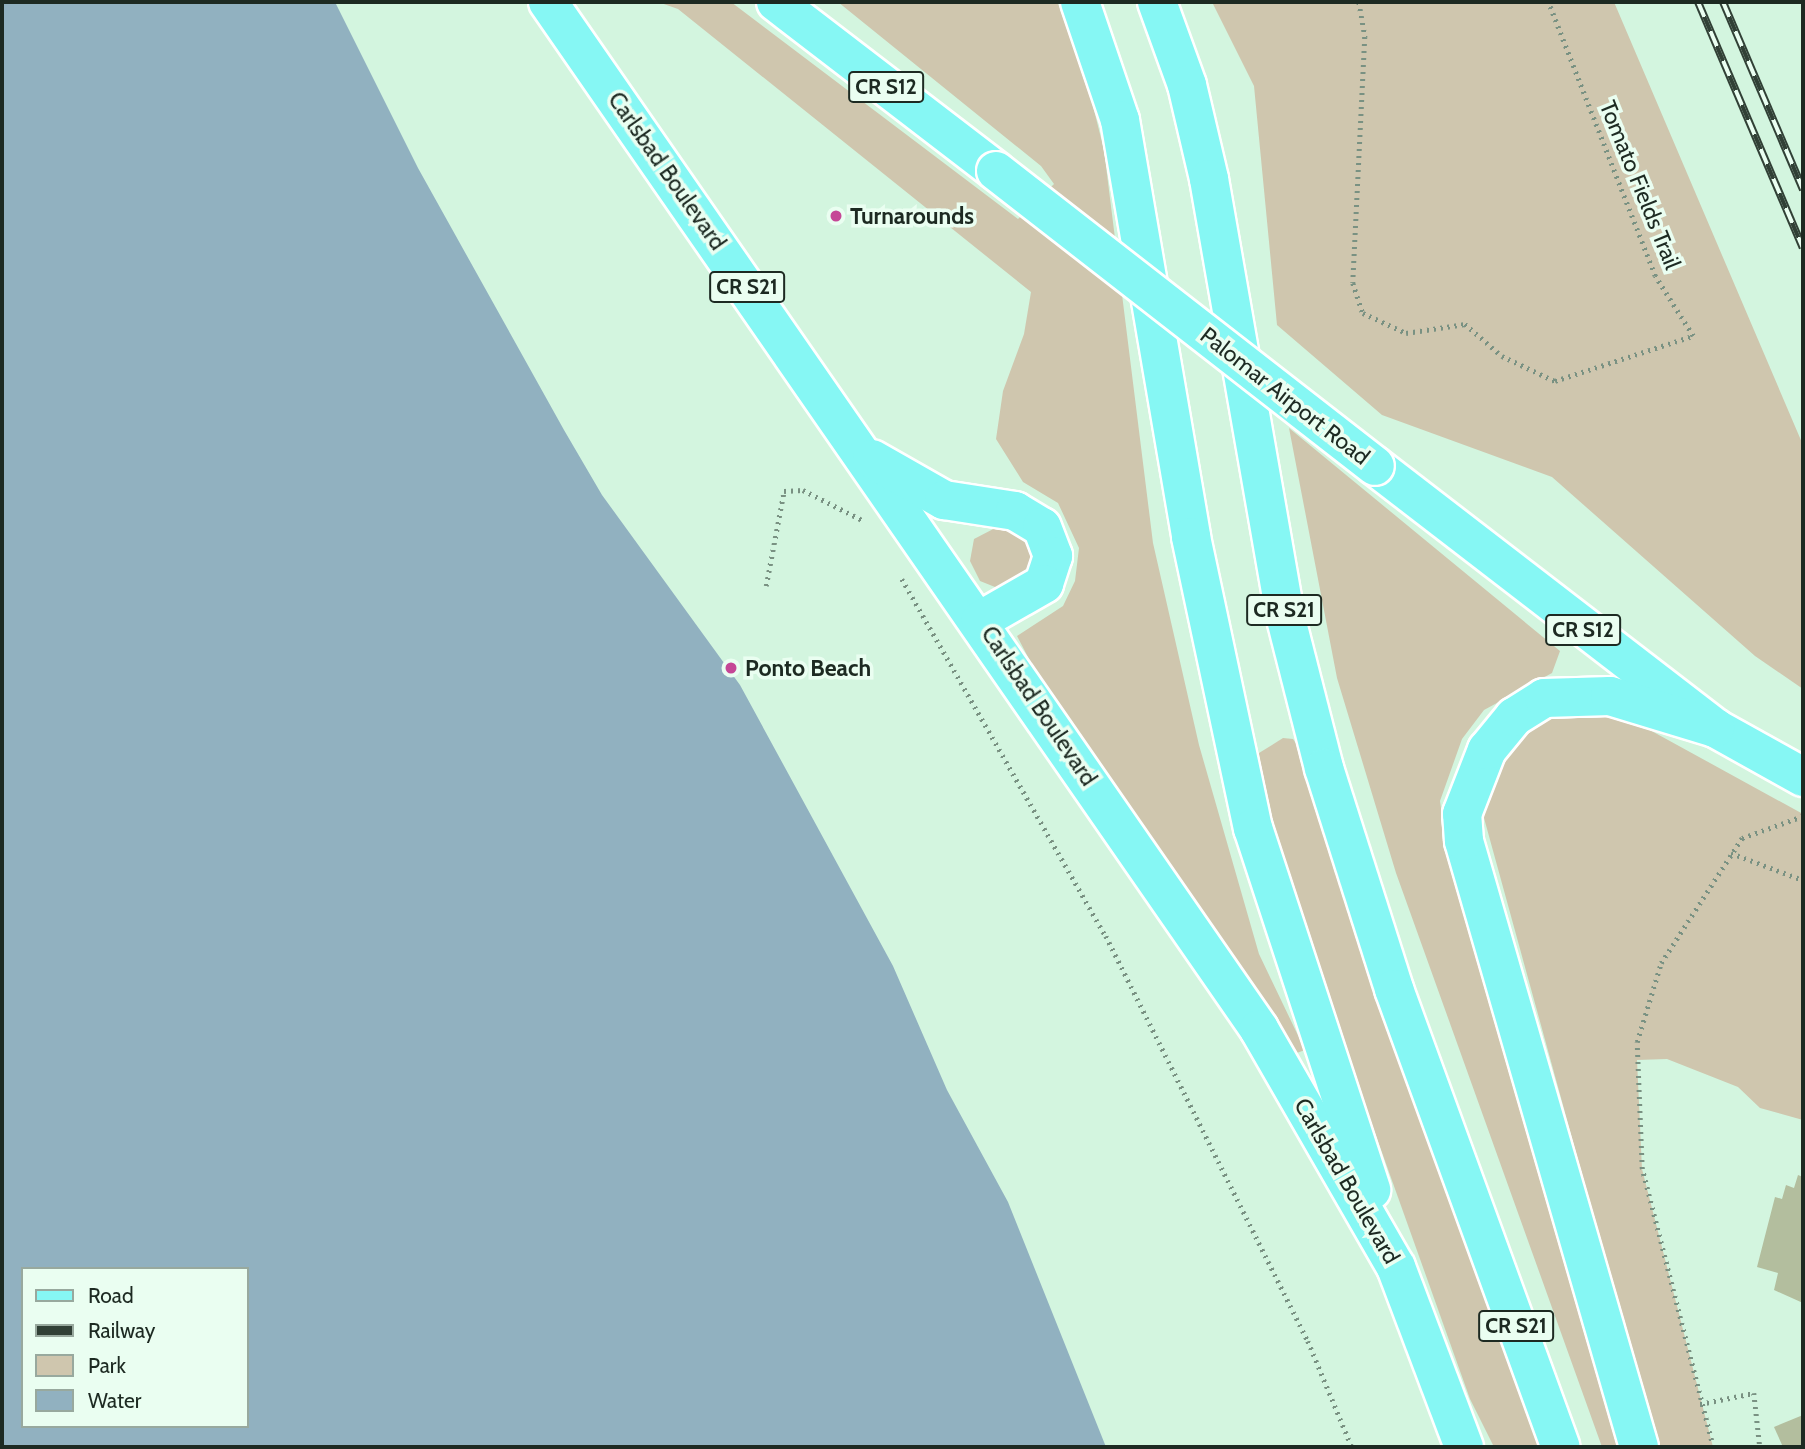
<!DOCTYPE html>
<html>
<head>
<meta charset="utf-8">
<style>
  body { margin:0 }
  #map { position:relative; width:1805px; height:1449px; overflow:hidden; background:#d3f5df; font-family:Cabin,sans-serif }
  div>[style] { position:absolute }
  .green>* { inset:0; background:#cfc6ae }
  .water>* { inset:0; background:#91b1c0 }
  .building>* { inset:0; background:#b3be9e }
  .path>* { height:4.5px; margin-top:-2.25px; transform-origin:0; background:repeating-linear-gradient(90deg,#799182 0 2px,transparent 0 7px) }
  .roads { filter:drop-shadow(2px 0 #fff) drop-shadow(-2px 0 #fff) drop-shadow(0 2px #fff) drop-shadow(0 -2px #fff) }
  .major>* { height:38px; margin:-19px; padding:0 19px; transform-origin:19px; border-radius:19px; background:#86f7f4 }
  .rail>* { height:8px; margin-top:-4px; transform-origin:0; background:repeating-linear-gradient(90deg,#eafef1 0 16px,#314036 0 32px); box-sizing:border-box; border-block:2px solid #314036 }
  .bridges { filter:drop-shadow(2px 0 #fff) drop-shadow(-2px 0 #fff) drop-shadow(0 2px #fff) drop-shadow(0 -2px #fff) }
  .major-bridge>* { height:38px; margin:-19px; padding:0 19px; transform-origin:19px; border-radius:19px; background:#86f7f4 }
  .dots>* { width:19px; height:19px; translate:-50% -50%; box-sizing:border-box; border:4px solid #eafef1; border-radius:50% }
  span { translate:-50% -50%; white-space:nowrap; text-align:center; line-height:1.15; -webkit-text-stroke:7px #eafef1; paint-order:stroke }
  .shield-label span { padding:2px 5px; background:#eafef1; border:2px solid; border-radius:5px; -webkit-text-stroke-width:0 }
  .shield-label { font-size:21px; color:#1d2a22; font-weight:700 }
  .street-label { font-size:23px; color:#1d2a22 }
  .poi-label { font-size:23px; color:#1d2a22; font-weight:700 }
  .left { translate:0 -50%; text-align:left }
  .frame { position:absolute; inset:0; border:4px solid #1d2a22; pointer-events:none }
  .legend { position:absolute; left:21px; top:1267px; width:228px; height:161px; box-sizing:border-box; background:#eafef1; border:2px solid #98a99e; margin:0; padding:9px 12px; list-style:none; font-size:21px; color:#1d2a22 }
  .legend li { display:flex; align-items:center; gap:14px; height:35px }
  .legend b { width:35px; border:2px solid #98a99e }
</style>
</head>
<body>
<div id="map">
  <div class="green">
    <i style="clip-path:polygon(658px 2px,731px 2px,1018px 219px,1054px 184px,1041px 166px,838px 2px,1057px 2px,1078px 46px,1104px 150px,1153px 543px,1199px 745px,1259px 954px,1305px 1050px,1294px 1054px,1042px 684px,1017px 636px,1063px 606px,1075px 581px,1079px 548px,1058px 503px,1023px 482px,996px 439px,1003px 391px,1024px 334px,1031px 292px,678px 9px)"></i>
    <i style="clip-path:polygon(1212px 2px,1614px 2px,1803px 445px,1803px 689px,1755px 656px,1552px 477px,1382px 415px,1277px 325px,1254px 86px)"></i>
    <i style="clip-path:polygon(1289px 428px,1560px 651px,1552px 673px,1484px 710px,1462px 739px,1440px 801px,1447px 851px,1622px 1447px,1602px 1447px,1396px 873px,1337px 678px)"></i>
    <i style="clip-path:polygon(1001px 525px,1035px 549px,1029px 575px,1000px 589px,980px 581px,970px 561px,974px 539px)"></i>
    <i style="clip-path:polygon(1590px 711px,1637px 723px,1803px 814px,1803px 1120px,1760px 1108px,1738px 1087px,1667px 1059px,1637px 1060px,1642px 1169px,1713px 1447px,1657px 1447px,1484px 818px,1487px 780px,1529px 729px,1563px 712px)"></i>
    <i style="clip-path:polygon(1283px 738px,1293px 739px,1303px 754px,1546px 1447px,1494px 1447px,1470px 1399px,1319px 976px,1262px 785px,1259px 753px)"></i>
  </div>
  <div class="water">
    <i style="clip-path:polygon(evenodd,2px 2px,335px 2px,418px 168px,564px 430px,602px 495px,740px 685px,893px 966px,947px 1090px,1008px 1202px,1106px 1447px,2px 1447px,2px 2px,23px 1269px,247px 1269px,247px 1426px,23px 1426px,23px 1269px)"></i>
  </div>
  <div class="building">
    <i style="clip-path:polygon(1798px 1175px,1803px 1177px,1803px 1303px,1774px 1290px,1778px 1273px,1757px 1267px,1775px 1197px,1782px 1199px,1786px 1185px,1794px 1188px)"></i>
    <i style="clip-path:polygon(1803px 1415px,1803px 1447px,1783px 1447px,1774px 1427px)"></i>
  </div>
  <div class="path">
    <i style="left:1359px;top:2px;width:36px;rotate:80deg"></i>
    <i style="left:1365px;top:37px;width:246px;rotate:92.8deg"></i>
    <i style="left:1353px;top:283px;width:32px;rotate:72deg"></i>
    <i style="left:1363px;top:313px;width:47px;rotate:24.9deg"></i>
    <i style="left:1406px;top:333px;width:60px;rotate:-8.7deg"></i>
    <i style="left:1465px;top:324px;width:49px;rotate:40.9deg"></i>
    <i style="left:1502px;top:356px;width:59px;rotate:25.3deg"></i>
    <i style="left:1555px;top:381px;width:145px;rotate:-18.1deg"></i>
    <i style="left:1693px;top:336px;width:71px;rotate:-122.3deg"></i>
    <i style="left:1655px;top:276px;width:294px;rotate:-111.3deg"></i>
    <i style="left:902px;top:579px;width:411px;rotate:60.3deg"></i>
    <i style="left:1106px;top:936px;width:453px;rotate:63.5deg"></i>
    <i style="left:1308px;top:1341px;width:115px;rotate:67.5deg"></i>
    <i style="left:766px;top:586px;width:97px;rotate:-79.3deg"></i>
    <i style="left:784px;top:491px;width:19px;rotate:-3deg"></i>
    <i style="left:803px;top:490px;width:68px;rotate:26.9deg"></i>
    <i style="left:1731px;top:853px;width:77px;rotate:20.6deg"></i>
    <i style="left:1700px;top:1404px;width:55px;rotate:-11.5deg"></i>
    <i style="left:1754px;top:1393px;width:54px;rotate:83.7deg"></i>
    <i style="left:1713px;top:1447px;width:287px;rotate:-104.3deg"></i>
    <i style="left:1642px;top:1169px;width:127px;rotate:-92.3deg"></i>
    <i style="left:1637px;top:1042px;width:83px;rotate:-73.1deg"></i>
    <i style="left:1661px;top:963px;width:149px;rotate:-57.1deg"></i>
    <i style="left:1742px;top:838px;width:65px;rotate:-19.8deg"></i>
  </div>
  <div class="roads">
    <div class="major">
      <i style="left:548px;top:2px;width:1249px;rotate:55.3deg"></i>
      <i style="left:1259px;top:1029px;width:275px;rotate:60.1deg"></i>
      <i style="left:1396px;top:1267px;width:192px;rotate:69.3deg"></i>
      <i style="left:776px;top:2px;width:277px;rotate:37.5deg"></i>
      <i style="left:1080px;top:2px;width:125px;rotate:71.3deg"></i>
      <i style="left:1120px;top:120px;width:423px;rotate:80.3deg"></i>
      <i style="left:1191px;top:537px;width:298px;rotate:78deg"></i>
      <i style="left:1253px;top:828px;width:381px;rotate:71.9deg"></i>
      <i style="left:1157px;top:2px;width:88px;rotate:70.1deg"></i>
      <i style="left:1187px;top:85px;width:97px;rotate:76.8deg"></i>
      <i style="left:1209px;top:179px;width:443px;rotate:80.1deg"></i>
      <i style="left:1285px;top:615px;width:158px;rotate:75.7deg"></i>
      <i style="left:1324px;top:768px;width:232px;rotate:72.4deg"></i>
      <i style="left:1394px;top:989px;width:487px;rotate:70deg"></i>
      <i style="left:872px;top:459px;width:83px;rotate:29.7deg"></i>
      <i style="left:944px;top:500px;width:72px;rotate:8.8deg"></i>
      <i style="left:1015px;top:511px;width:31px;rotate:31deg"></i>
      <i style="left:1042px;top:527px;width:31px;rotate:69deg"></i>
      <i style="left:1053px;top:556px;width:29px;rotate:108deg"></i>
      <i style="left:1044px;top:584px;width:73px;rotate:150.3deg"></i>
      <i style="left:1375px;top:466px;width:429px;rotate:37.6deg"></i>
      <i style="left:1715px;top:728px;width:101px;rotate:29.1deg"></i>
      <i style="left:1639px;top:1447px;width:631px;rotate:-106.11deg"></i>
      <i style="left:1464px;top:841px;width:27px;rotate:-94deg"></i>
      <i style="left:1462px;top:814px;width:69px;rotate:-68.7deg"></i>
      <i style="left:1487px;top:750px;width:43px;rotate:-50.7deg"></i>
      <i style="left:1514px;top:717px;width:36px;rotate:-32deg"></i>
      <i style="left:1544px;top:698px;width:66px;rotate:-1.7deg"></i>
      <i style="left:1610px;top:696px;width:110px;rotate:16.9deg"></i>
    </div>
  </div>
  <div class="rail">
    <i style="left:1698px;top:2px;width:267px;rotate:66.9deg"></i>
    <i style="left:1723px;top:2px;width:204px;rotate:66.9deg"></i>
  </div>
  <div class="bridges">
    <div class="major-bridge">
      <i style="left:996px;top:171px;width:480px;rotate:37.9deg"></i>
    </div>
  </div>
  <div class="dots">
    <i style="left:836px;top:216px;background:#c54796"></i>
    <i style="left:731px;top:668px;background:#c54796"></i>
  </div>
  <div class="shield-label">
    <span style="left:886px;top:87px">CR S12</span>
    <span style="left:747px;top:287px">CR S21</span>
    <span style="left:1284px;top:610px">CR S21</span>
    <span style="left:1583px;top:630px">CR S12</span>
    <span style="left:1516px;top:1326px">CR S21</span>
  </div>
  <div class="street-label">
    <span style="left:667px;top:171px;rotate:55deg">Carlsbad Boulevard</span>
    <span style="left:1640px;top:185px;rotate:68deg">Tomato Fields Trail</span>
    <span style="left:1285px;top:396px;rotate:38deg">Palomar Airport Road</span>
    <span style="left:1039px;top:706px;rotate:56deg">Carlsbad Boulevard</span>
    <span style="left:1347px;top:1181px;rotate:60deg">Carlsbad Boulevard</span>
  </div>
  <div class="poi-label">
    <span class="left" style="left:850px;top:216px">Turnarounds</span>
    <span class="left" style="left:745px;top:668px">Ponto Beach</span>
  </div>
  <div class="frame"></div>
  <ul class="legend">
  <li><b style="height:9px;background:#86f7f4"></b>Road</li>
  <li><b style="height:9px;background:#314036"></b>Railway</li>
  <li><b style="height:19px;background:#cfc6ae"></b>Park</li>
  <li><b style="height:19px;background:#91b1c0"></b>Water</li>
  </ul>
</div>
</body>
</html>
